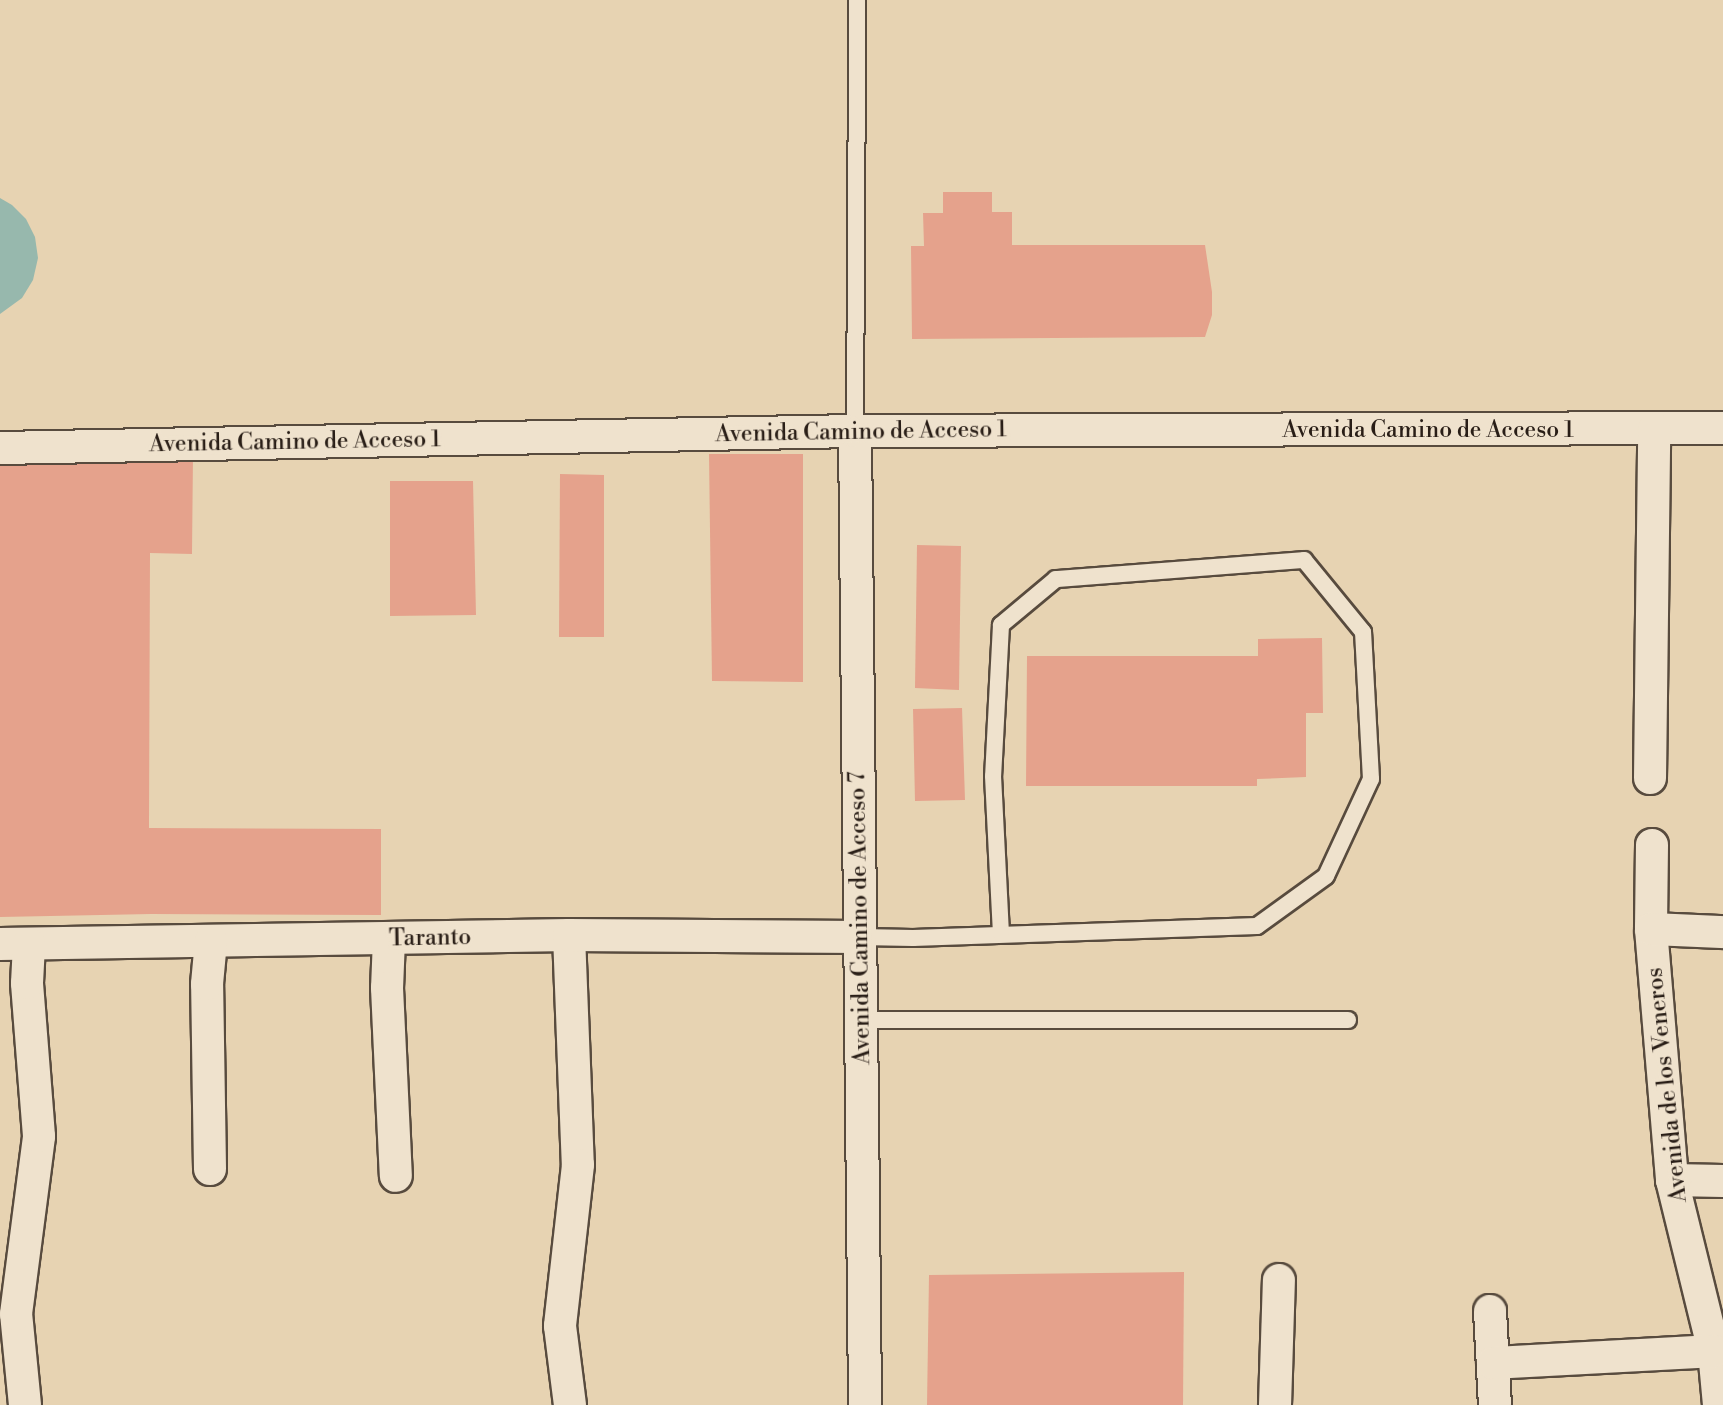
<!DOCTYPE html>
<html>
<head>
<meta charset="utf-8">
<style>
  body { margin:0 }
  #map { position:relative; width:1723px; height:1405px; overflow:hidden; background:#e7d3b2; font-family:"Libre Bodoni",serif }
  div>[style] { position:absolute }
  .water>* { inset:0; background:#97b8ad }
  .building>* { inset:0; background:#e5a28c }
  .roads { filter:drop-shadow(2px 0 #584b3e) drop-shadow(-2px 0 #584b3e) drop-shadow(0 2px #584b3e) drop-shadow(0 -2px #584b3e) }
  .service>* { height:16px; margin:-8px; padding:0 8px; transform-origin:8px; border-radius:8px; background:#efe2cd }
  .minor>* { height:32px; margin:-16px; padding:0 16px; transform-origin:16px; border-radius:16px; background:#efe2cd }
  span { translate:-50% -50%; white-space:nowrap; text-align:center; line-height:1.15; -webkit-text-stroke:7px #efe2cd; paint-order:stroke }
  .street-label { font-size:23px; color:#291e17 }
</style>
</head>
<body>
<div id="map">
  <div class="water">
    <i style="clip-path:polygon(0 198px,12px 205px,26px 219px,35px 237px,38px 258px,33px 280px,22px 298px,0 314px)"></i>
  </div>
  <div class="building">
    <i style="clip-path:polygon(943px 192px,992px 192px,992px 212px,1012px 212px,1012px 245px,1205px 245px,1212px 292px,1212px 315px,1205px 337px,912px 339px,911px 246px,924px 246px,923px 213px,943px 213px)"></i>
    <i style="clip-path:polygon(709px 454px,803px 454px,803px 682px,712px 681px)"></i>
    <i style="clip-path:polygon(193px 455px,192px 554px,150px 553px,149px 828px,381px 829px,381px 915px,151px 914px,0 917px,0 461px)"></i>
    <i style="clip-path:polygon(560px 474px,604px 475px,604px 637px,559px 637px)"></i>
    <i style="clip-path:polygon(390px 481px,473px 481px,476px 615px,390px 616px)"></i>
    <i style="clip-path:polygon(917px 545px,961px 546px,959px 690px,915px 688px)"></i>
    <i style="clip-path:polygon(1322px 638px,1323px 713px,1306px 713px,1306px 777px,1257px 779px,1257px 786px,1026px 786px,1027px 656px,1258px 656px,1258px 639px)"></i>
    <i style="clip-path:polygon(962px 708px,965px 800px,915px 801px,913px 709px)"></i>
    <i style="clip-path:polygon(1184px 1272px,1183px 1405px,927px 1405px,929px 1275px)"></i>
  </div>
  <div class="roads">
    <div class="service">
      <i style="left:855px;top:431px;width:431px;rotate:-89.7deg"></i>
      <i style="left:860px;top:937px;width:53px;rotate:1.1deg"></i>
      <i style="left:913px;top:938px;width:344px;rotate:-2deg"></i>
      <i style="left:1257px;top:926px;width:85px;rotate:-35.9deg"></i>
      <i style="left:1326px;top:876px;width:107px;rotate:-65.1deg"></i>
      <i style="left:1371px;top:779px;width:147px;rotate:-93.1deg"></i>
      <i style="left:1363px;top:632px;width:93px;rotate:-129.3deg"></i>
      <i style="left:1304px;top:560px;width:249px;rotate:175.6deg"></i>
      <i style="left:1056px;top:579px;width:72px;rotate:140.1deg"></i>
      <i style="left:1001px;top:625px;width:151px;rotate:93deg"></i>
      <i style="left:993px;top:776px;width:158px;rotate:87.1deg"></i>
      <i style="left:861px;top:1020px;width:487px"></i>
    </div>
    <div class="minor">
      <i style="left:855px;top:431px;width:974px;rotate:89.41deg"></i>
      <i style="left:0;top:448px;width:855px;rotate:-1.14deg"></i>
      <i style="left:855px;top:431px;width:868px;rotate:-0.2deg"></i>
      <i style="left:1650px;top:778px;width:349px;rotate:-89.3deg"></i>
      <i style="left:1652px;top:845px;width:84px;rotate:90.7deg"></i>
      <i style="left:1651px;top:929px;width:252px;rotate:85.2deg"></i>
      <i style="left:1672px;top:1180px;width:176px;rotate:76.2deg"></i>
      <i style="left:1714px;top:1351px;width:54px;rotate:84.7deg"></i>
      <i style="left:1651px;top:929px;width:72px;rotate:2.4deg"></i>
      <i style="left:569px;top:935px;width:230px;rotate:87.8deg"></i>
      <i style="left:578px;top:1165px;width:162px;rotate:96.4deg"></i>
      <i style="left:560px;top:1326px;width:80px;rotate:82.8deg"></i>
      <i style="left:389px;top:939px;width:49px;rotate:92.3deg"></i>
      <i style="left:387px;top:988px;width:188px;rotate:87.3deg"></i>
      <i style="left:0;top:944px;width:569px;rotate:-0.91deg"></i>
      <i style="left:569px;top:935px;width:291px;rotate:0.4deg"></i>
      <i style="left:210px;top:1169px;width:185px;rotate:-90.9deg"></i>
      <i style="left:207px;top:984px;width:43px;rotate:-84.7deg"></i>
      <i style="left:1672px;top:1180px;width:51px;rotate:1.1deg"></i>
      <i style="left:1490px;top:1311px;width:94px;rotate:87deg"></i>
      <i style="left:1493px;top:1363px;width:221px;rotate:-3.1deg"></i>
      <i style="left:25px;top:1405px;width:91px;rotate:-95.6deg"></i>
      <i style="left:16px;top:1314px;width:179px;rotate:-82.6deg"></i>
      <i style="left:39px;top:1136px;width:153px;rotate:-94.5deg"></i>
      <i style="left:27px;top:983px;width:39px;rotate:-87deg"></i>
      <i style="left:1275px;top:1405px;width:125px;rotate:-88.2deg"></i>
    </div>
  </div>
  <div class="street-label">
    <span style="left:1428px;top:430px">Avenida Camino de Acceso 1</span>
    <span style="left:861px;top:432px;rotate:-1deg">Avenida Camino de Acceso 1</span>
    <span style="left:295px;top:442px;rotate:-1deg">Avenida Camino de Acceso 1</span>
    <span style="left:860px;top:918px;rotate:-91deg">Avenida Camino de Acceso 7</span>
    <span style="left:430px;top:938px;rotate:-1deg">Taranto</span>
    <span style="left:1667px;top:1085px;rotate:-96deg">Avenida de los Veneros</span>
  </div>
</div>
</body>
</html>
